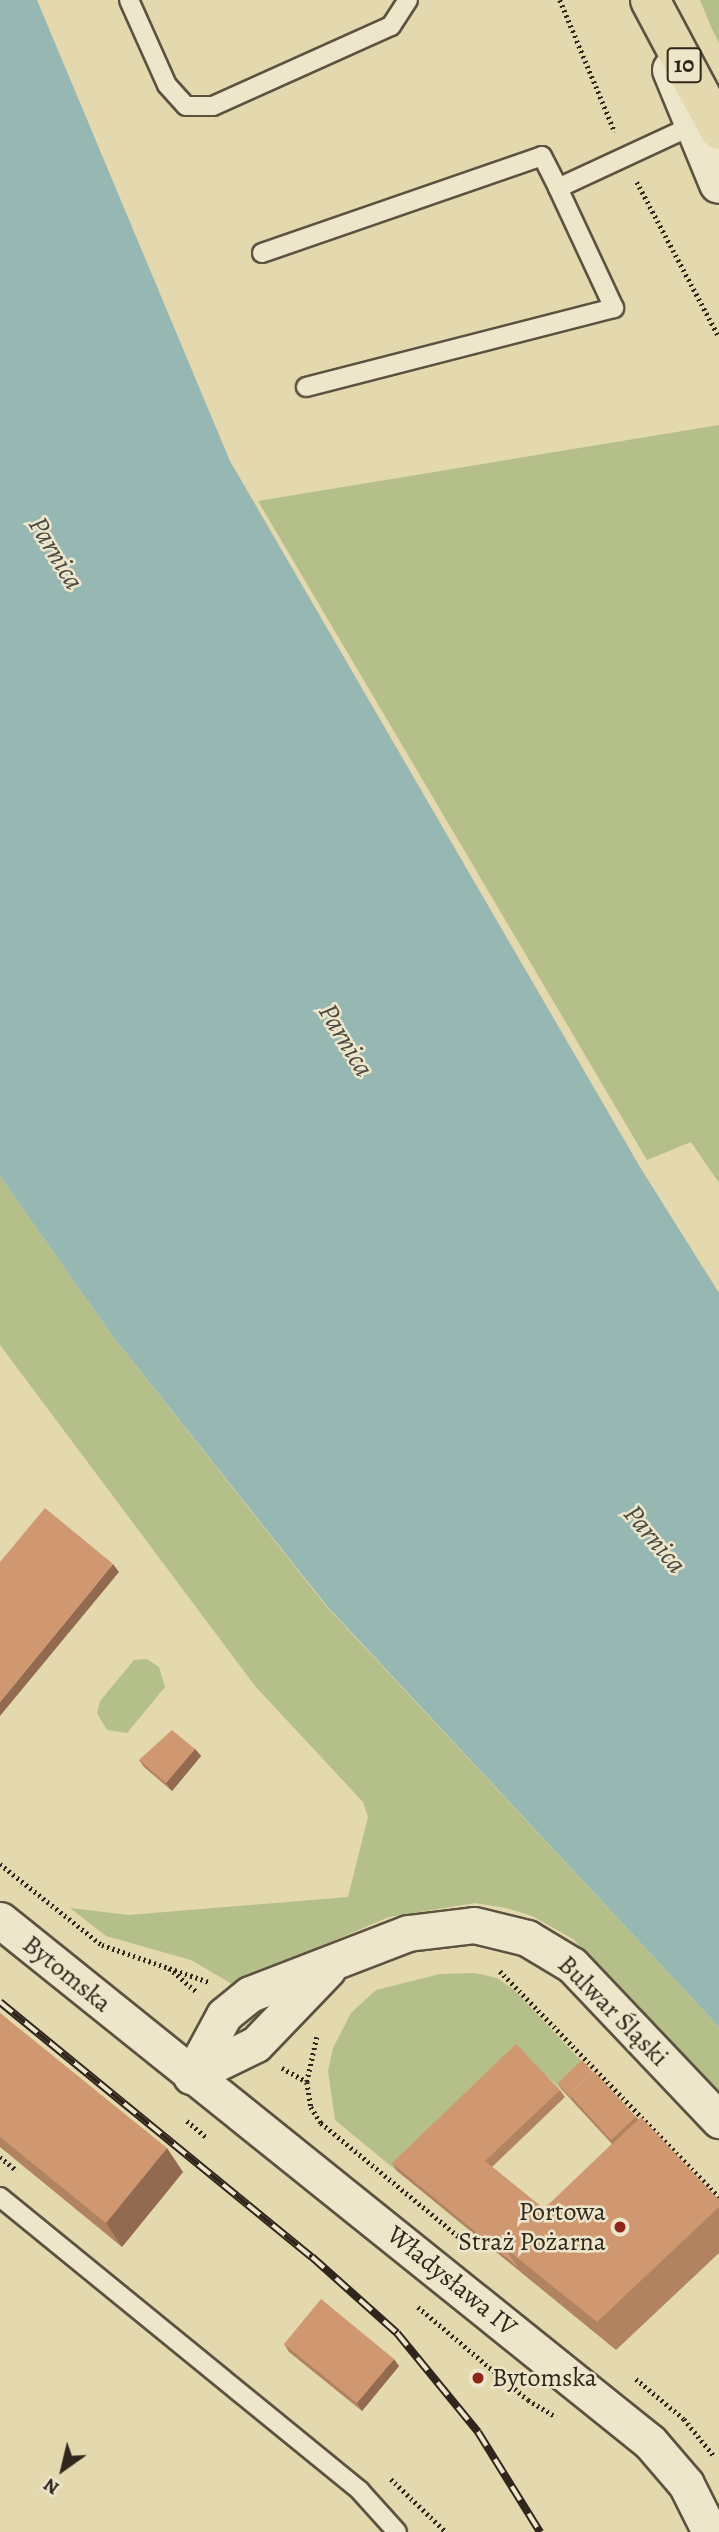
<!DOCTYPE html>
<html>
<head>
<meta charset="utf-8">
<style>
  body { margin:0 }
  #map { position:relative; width:719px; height:2532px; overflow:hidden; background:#e4d8ae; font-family:Alegreya,serif }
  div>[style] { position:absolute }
  .green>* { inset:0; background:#b4bf8a }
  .water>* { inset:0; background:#97b8b2 }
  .path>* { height:4.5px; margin-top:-2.25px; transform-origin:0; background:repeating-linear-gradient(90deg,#30261c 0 2px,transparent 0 5.5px) }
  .roads { filter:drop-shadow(2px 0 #5d5240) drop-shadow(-2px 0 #5d5240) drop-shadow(0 2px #5d5240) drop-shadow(0 -2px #5d5240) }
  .lane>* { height:18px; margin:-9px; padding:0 9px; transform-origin:9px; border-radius:9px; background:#ede6ca }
  .street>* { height:35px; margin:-17.5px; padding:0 17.5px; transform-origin:17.5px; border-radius:17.5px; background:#ede6ca }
  .secondary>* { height:38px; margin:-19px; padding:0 19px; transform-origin:19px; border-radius:19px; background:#ede6ca }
  .primary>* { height:38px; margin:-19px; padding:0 19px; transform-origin:19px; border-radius:19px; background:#e4d8ae }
  .rail>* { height:8px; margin-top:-4px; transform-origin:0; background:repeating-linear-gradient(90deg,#ede6ca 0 16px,#30261c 0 32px); box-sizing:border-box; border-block:2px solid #30261c }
  .wall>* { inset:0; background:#b28361 }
  .shaded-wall>* { inset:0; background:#916a4f }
  .building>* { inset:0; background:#cf9871 }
  .dots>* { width:19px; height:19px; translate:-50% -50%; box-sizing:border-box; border:4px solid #ede6ca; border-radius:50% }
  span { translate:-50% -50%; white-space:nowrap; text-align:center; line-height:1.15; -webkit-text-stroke:5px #ede6ca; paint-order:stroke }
  .shield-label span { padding:2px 5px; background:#ede6ca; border:2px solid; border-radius:5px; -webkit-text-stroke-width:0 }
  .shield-label { font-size:24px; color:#30261c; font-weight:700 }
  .street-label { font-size:26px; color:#30261c }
  .poi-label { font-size:26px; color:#30261c }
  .right { translate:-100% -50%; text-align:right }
  .left { translate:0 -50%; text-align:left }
  .water-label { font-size:28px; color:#4a4a42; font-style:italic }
  .north { position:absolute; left:28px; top:2434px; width:70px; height:70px; -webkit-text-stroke:5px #ede6ca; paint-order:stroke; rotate:214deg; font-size:19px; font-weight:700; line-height:28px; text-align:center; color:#30261c }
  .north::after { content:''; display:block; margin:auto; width:24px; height:32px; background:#30261c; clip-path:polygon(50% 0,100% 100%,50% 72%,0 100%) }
</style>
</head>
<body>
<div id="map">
  <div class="green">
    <i style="clip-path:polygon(700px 0,719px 0,719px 43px,712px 29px)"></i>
    <i style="clip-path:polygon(719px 425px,719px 1183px,691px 1142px,647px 1160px,258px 501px)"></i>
    <i style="clip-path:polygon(0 1176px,111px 1334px,326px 1606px,719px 2027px,719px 2091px,573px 1939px,532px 1916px,506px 1908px,475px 1903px,389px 1917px,232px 1984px,191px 1960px,106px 1936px,70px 1908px,129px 1915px,348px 1897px,368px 1817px,363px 1802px,255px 1686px,0 1345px)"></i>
    <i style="clip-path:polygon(147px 1659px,159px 1667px,165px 1687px,127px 1733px,107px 1730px,97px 1713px,100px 1701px,134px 1660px)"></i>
    <i style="clip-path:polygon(475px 1973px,497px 1978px,514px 1990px,588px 2068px,563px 2091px,521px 2052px,397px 2171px,335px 2120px,328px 2071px,333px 2048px,351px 2013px,376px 1990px,440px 1974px)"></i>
  </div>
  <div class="water">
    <i style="clip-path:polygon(0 0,37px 0,230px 461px,640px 1167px,719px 1293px,719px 2027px,327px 1606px,111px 1334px,0 1176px)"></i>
  </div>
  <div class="path">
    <i style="left:560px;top:0;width:143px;rotate:67.4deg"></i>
    <i style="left:637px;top:182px;width:175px;rotate:62.1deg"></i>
    <i style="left:0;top:1864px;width:130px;rotate:38.5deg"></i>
    <i style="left:102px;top:1945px;width:113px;rotate:19.1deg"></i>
    <i style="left:169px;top:1968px;width:37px;rotate:41deg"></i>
    <i style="left:500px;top:1971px;width:315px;rotate:45.9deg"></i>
    <i style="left:317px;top:2037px;width:46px;rotate:102.5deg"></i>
    <i style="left:307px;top:2082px;width:25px;rotate:81deg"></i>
    <i style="left:311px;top:2107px;width:19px;rotate:58deg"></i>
    <i style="left:321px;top:2123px;width:190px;rotate:39.5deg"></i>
    <i style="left:282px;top:2068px;width:29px;rotate:29deg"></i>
    <i style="left:187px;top:2121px;width:26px;rotate:40deg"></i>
    <i style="left:0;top:2157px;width:22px;rotate:39deg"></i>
    <i style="left:418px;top:2307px;width:144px;rotate:40.2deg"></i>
    <i style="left:528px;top:2400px;width:33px;rotate:31deg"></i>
    <i style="left:636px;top:2379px;width:62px;rotate:39.8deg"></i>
    <i style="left:684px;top:2419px;width:48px;rotate:51deg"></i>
    <i style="left:391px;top:2479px;width:76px;rotate:43.9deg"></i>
  </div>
  <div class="roads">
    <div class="lane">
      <i style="left:129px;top:0;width:93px;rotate:65.9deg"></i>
      <i style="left:167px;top:85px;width:28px;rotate:48deg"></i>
      <i style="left:186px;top:106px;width:27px"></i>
      <i style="left:213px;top:106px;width:195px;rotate:-24.2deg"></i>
      <i style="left:391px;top:26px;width:31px;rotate:-57deg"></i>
      <i style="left:262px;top:253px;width:296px;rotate:-19.1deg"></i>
      <i style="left:542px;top:156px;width:36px;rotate:63deg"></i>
      <i style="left:558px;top:188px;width:150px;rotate:-24.9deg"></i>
      <i style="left:306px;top:387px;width:318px;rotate:-14.4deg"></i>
      <i style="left:614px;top:308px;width:132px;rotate:-115deg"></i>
      <i style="left:0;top:2197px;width:465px;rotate:39.2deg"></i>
      <i style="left:360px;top:2491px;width:55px;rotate:47.9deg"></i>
    </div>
    <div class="street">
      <i style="left:0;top:1920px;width:834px;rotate:38.77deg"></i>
      <i style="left:650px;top:2442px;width:55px;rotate:49.4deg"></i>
      <i style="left:686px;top:2484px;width:54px;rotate:63.4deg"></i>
      <i style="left:191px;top:2076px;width:69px;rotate:-61.6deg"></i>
      <i style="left:224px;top:2015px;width:33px;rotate:-39deg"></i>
      <i style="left:250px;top:1994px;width:169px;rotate:-21.1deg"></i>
      <i style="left:408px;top:1933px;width:66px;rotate:-6.9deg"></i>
      <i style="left:474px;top:1925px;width:55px;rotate:13.8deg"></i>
      <i style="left:527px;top:1938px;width:52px;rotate:31deg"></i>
      <i style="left:572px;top:1965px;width:214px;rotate:46.5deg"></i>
      <i style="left:191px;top:2076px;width:72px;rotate:-26.2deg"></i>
      <i style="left:256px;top:2044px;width:103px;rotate:-46.2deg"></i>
    </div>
    <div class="secondary">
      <i style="left:672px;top:70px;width:123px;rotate:67.6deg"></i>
    </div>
    <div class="primary">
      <i style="left:650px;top:0;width:147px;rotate:62deg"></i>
    </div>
  </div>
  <div class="rail">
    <i style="left:0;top:2002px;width:403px;rotate:39.3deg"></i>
    <i style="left:312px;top:2257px;width:114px;rotate:41.8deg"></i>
    <i style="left:397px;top:2333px;width:128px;rotate:50.7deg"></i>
    <i style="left:478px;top:2432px;width:118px;rotate:58.2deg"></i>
  </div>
  <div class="wall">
    <i style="clip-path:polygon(195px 1749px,201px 1756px,172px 1791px,144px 1767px,139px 1760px)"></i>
    <i style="clip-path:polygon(0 2013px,183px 2172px,122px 2247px,0 2147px)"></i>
    <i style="clip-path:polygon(558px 2083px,636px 2117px,719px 2200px,719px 2253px,616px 2350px,397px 2171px,392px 2163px,560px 2090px,565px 2097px,492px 2167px,544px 2209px,612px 2144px,563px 2091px)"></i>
    <i style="clip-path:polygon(284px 2344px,399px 2366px,362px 2411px,289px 2352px)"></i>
  </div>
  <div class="shaded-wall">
    <i style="clip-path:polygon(113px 1564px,119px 1572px,0 1716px,0 1702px)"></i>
    <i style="clip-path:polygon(195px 1749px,201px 1756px,172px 1791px,166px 1783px)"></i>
    <i style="clip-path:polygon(167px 2148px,183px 2172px,122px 2247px,106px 2223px)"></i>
    <i style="clip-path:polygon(394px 2359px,399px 2366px,362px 2411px,357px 2403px)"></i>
  </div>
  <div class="building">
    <i style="clip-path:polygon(45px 1508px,113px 1564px,0 1702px,0 1562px)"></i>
    <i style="clip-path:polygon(172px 1730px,195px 1749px,166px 1783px,139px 1760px)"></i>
    <i style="clip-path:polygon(0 2013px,167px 2148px,106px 2223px,0 2137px)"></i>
    <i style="clip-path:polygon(516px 2044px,560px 2090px,485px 2161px,544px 2209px,504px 2247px,518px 2267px,392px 2163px)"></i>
    <i style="clip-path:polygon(582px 2060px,593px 2072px,569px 2094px,573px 2101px,558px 2083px)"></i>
    <i style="clip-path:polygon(594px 2071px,636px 2117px,611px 2140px,569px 2094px)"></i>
    <i style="clip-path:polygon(641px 2117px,719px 2200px,719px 2207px,597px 2322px,504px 2247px)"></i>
    <i style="clip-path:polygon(321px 2299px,394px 2359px,357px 2403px,284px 2344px)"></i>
  </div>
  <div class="dots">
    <i style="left:620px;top:2227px;background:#8f2418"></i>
    <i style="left:478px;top:2378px;background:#8f2418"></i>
  </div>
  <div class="shield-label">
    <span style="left:684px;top:65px">10</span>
  </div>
  <div class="street-label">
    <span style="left:67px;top:1974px;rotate:39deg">Bytomska</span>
    <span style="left:613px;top:2011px;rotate:45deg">Bulwar Śląski</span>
    <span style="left:452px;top:2281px;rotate:39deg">Władysława IV</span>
  </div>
  <div class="poi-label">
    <span class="right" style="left:606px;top:2227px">Portowa<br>Straż Pożarna</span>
    <span class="left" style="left:492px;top:2378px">Bytomska</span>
  </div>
  <div class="water-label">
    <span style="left:56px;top:553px;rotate:59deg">Parnica</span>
    <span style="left:346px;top:1040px;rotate:59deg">Parnica</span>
    <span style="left:655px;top:1539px;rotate:50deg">Parnica</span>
  </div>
  <div class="north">N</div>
</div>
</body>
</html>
